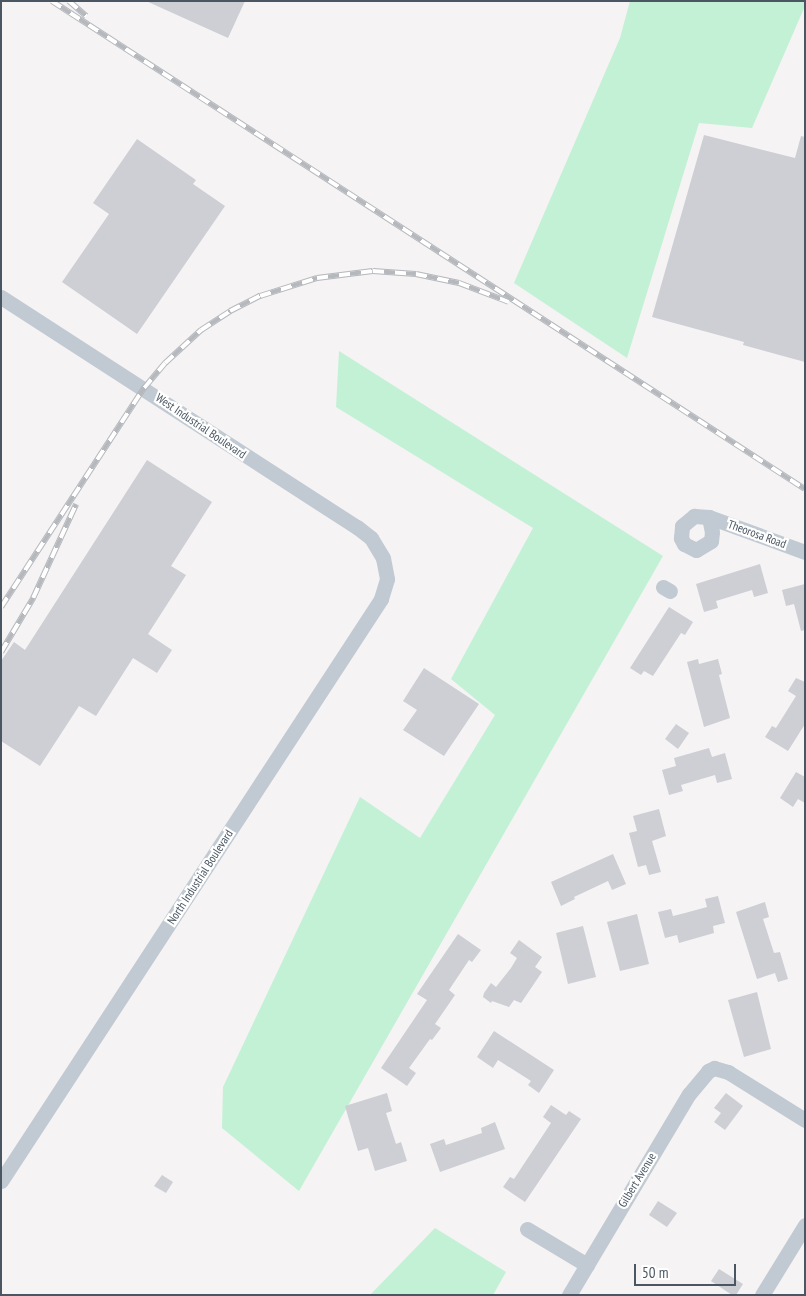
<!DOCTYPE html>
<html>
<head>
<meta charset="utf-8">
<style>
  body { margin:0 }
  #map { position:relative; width:806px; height:1296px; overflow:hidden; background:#f5f3f3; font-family:"PT Sans Narrow",sans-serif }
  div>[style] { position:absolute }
  .green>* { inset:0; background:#c3f1d5 }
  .building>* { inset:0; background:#cdcfd5 }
  .minor>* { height:15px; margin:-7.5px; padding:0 7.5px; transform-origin:7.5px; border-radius:7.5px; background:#c1cad2 }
  .rail>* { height:5.5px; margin-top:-2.75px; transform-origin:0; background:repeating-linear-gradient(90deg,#fff 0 11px,#b5b8bd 0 22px); box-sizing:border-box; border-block:1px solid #b5b8bd }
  span { translate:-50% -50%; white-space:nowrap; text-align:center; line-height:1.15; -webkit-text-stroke:4.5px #fff; paint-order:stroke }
  .street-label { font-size:12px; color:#4a5661 }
  .frame { position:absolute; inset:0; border:2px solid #4a5661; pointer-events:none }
  .scale { position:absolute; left:634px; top:1264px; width:102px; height:22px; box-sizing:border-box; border:2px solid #4a5661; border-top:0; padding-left:6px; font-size:15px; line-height:18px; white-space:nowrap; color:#4a5661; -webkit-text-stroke:4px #fff; paint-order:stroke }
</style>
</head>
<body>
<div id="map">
  <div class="green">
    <i style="clip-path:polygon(630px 1px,805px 1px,805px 6px,752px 128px,699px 123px,627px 358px,514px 283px,620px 38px)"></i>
    <i style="clip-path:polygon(339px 351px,663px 556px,299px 1191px,222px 1128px,223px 1087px,360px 797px,420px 838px,495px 715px,451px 679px,533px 528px,336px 407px)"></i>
    <i style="clip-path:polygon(435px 1228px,506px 1272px,493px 1295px,370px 1295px)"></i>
  </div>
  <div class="building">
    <i style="clip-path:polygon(146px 1px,245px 1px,228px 38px)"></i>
    <i style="clip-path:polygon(704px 135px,795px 158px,801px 136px,805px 137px,805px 362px,743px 345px,744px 342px,652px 317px)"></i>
    <i style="clip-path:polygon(137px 139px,196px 180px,193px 184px,225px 206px,137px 334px,62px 282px,109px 214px,93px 203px)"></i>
    <i style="clip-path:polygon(147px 460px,212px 502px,171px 566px,186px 575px,148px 634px,172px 650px,157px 673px,133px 658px,96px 716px,79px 706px,40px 766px,1px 741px,1px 661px,14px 642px,25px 650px)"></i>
    <i style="clip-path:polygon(760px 564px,768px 593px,754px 597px,752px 590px,716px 601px,718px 608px,704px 612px,696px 584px)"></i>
    <i style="clip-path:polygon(805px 584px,805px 630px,801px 631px,794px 604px,786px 606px,782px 590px)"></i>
    <i style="clip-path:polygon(669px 607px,693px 622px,685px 635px,681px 633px,653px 676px,644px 671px,641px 675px,630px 668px)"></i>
    <i style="clip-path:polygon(698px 659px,699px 664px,718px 659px,722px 674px,719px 675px,730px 718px,704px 727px,687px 662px)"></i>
    <i style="clip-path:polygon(424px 668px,479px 704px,444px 756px,403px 730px,417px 710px,403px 701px)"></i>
    <i style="clip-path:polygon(796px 678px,805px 682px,805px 724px,788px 751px,765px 737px,772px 726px,776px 728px,796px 696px,788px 691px)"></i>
    <i style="clip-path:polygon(676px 724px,689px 733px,678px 749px,665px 739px)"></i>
    <i style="clip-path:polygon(709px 748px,712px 757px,725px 753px,732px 779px,717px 783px,715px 775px,681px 785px,683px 791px,669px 795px,662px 770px,676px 766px,674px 758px)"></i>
    <i style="clip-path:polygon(796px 772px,805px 777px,805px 803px,798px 799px,793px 807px,780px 798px)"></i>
    <i style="clip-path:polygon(659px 809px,666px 836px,652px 841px,661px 872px,649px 875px,646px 865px,638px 867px,629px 833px,637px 831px,633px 816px)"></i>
    <i style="clip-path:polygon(613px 854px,626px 884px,612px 890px,608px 881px,574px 897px,575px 899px,561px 906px,551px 882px)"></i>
    <i style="clip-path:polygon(718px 896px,725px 923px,713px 926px,714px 933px,679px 943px,677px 935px,665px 938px,658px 912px,671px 909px,673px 916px,685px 913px,707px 907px,705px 899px)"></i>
    <i style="clip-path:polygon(765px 902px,769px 917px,763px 919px,774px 953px,780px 952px,788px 979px,778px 982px,775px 973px,757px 979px,736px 912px)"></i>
    <i style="clip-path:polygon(637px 914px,649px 964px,620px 971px,607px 922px)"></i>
    <i style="clip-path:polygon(583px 926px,596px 977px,568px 984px,556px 933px)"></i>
    <i style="clip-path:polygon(458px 934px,481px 950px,472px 962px,469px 960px,449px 990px,455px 995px,435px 1024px,441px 1028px,432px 1040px,430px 1039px,409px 1068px,416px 1073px,407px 1086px,381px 1068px,427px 1000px,417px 994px)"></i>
    <i style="clip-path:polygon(519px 940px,542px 957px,535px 967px,542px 972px,521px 1003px,514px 1000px,509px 1007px,492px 1001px,491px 1003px,483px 997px,484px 993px,491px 983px,496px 987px,511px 968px,517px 958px,510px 953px)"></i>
    <i style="clip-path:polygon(757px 992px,771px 1049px,744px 1057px,728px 1000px)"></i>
    <i style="clip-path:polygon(494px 1031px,554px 1070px,539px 1093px,528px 1085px,531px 1081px,498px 1060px,493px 1068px,477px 1057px)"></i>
    <i style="clip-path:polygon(387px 1093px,392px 1111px,386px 1113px,396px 1144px,401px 1142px,407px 1161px,375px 1171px,368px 1148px,358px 1151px,345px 1106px)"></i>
    <i style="clip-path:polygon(726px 1093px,743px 1106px,725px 1130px,714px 1122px,721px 1113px,714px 1108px)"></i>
    <i style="clip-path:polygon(551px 1105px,566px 1115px,569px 1111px,581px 1119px,525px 1202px,503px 1187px,510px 1177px,514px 1179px,551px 1123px,543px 1117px)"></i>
    <i style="clip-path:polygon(495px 1122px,505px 1149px,440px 1172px,430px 1144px,444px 1139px,446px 1145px,482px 1133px,481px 1128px)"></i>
    <i style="clip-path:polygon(162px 1175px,173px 1182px,166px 1193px,154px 1186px)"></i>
    <i style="clip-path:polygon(658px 1201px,677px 1213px,667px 1227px,649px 1215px)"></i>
    <i style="clip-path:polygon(719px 1269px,743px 1284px,736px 1295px,732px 1295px,711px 1281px)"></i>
  </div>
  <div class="minor">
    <i style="left:1px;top:297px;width:424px;rotate:32.9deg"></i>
    <i style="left:357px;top:527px;width:18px;rotate:38deg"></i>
    <i style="left:371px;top:538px;width:23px;rotate:59deg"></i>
    <i style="left:383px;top:558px;width:21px;rotate:79deg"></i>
    <i style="left:387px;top:579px;width:21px;rotate:107deg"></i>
    <i style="left:381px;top:599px;width:695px;rotate:123.14deg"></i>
    <i style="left:694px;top:516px;width:15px;rotate:4deg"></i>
    <i style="left:709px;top:517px;width:15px;rotate:79deg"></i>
    <i style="left:712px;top:532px;width:9px;rotate:96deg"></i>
    <i style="left:711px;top:541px;width:17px;rotate:149deg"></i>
    <i style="left:696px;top:550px;width:13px;rotate:-153deg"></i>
    <i style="left:684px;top:544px;width:7px;rotate:-117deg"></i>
    <i style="left:681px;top:538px;width:12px;rotate:-85deg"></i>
    <i style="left:682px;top:526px;width:16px;rotate:-40deg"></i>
    <i style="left:709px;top:517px;width:102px;rotate:20deg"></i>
    <i style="left:663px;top:587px;width:8px;rotate:30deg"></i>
    <i style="left:527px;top:1229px;width:70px;rotate:31deg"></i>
    <i style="left:569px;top:1295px;width:234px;rotate:-59.2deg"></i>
    <i style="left:689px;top:1094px;width:30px;rotate:-50deg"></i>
    <i style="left:708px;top:1071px;width:7px;rotate:-27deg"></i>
    <i style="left:714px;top:1068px;width:15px;rotate:16deg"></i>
    <i style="left:728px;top:1072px;width:91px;rotate:31.9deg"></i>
    <i style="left:762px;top:1295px;width:82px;rotate:-58.4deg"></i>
  </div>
  <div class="rail">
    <i style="left:52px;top:1px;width:897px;rotate:32.95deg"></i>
    <i style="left:69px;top:1px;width:23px;rotate:41deg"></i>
    <i style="left:1px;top:607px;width:262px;rotate:-56.9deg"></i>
    <i style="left:144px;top:388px;width:33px;rotate:-50deg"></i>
    <i style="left:165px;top:363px;width:49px;rotate:-42.5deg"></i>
    <i style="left:201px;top:330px;width:35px;rotate:-33deg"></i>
    <i style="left:230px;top:311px;width:34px;rotate:-27deg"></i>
    <i style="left:260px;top:296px;width:60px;rotate:-17.5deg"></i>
    <i style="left:317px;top:278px;width:56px;rotate:-7.1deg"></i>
    <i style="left:373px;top:271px;width:43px;rotate:4deg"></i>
    <i style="left:416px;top:274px;width:44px;rotate:11.8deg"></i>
    <i style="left:459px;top:283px;width:53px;rotate:20.8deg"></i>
    <i style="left:1px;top:652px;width:63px;rotate:-59.3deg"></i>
    <i style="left:33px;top:598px;width:103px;rotate:-65.4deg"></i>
  </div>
  <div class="street-label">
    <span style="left:201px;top:426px;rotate:34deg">West Industrial Boulevard</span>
    <span style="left:757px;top:534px;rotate:20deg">Theorosa Road</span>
    <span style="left:200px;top:877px;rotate:-57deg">North Industrial Boulevard</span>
    <span style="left:637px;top:1180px;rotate:-59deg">Gilbert Avenue</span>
  </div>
  <div class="frame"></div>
  <div class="scale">50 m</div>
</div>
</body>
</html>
